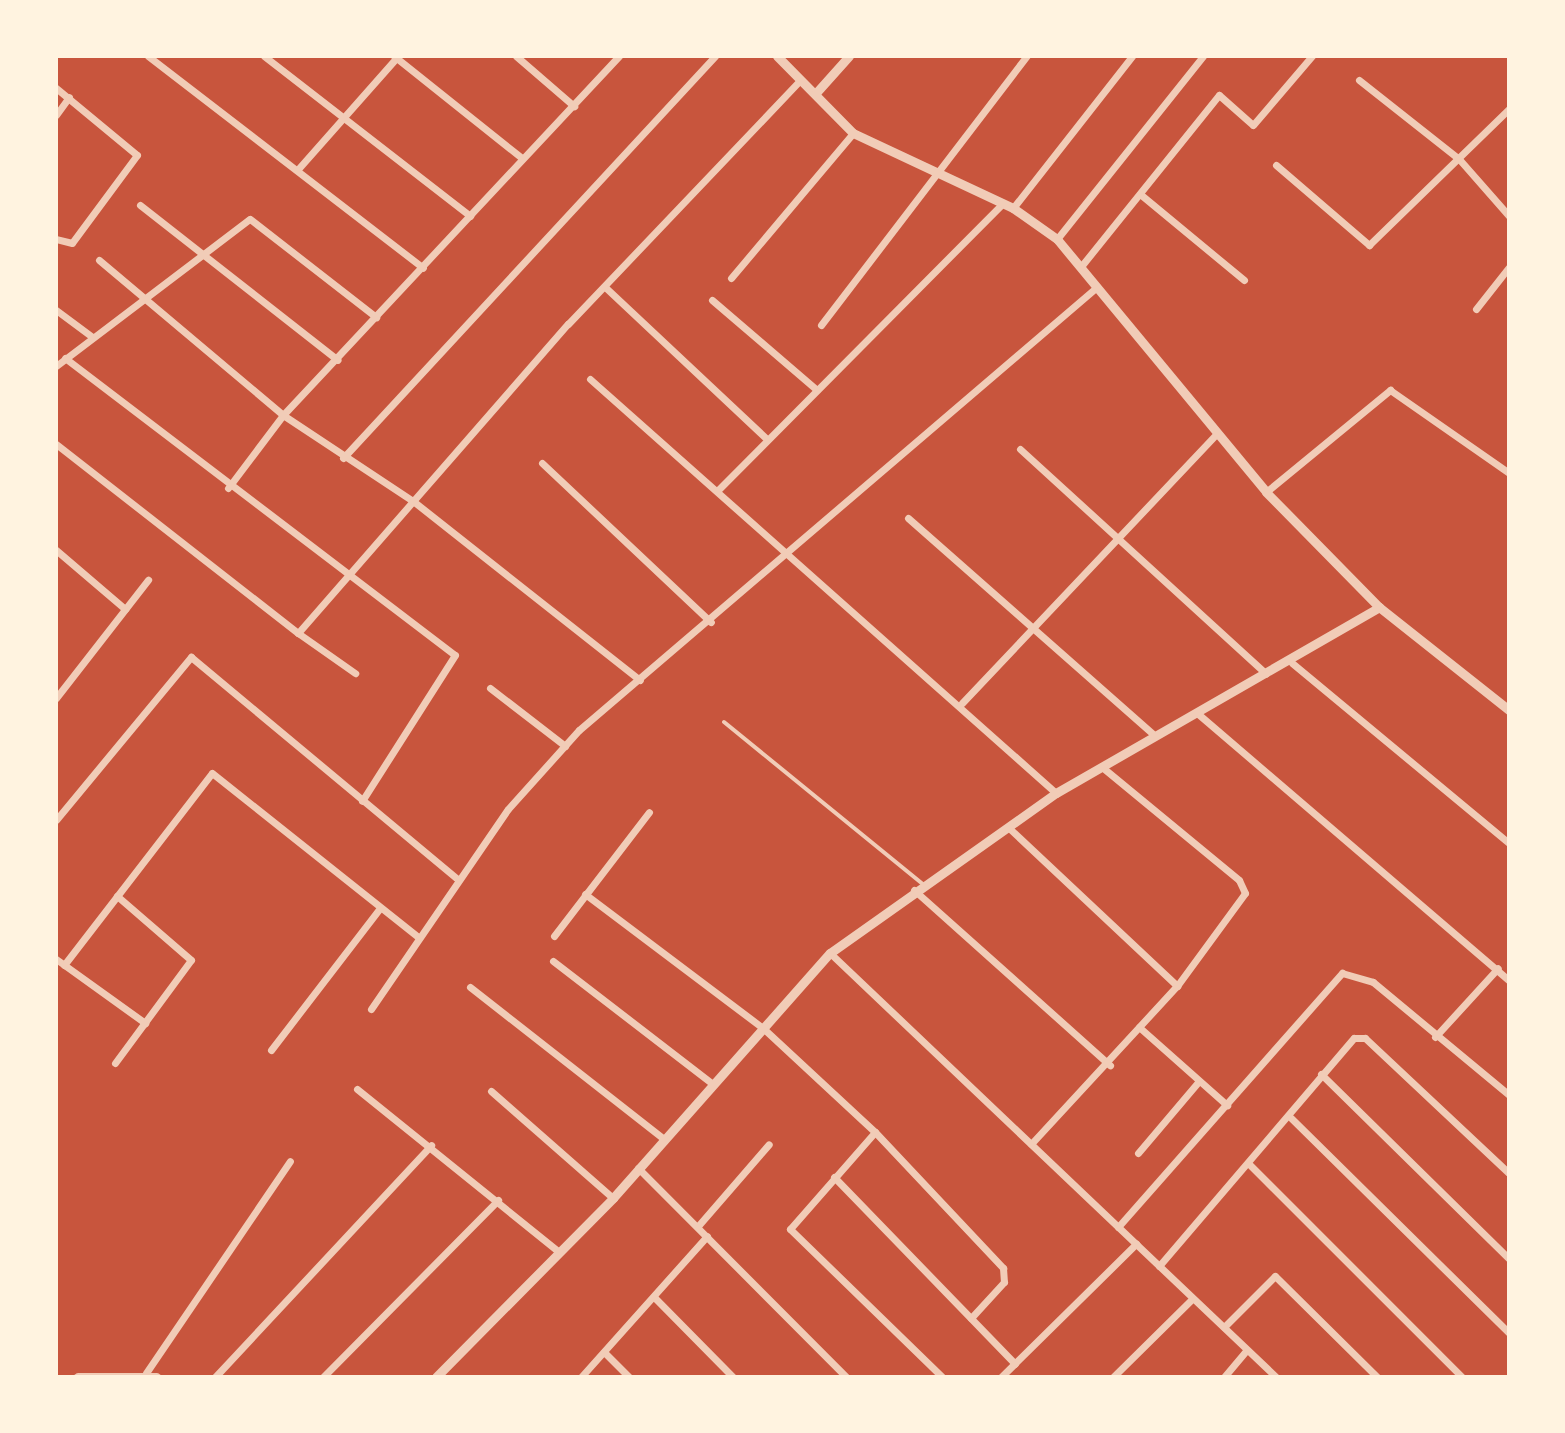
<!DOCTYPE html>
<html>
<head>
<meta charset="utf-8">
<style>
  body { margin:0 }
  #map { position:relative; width:1565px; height:1433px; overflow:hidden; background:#c8553d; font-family:"Space Grotesk",sans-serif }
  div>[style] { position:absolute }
  .service>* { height:4px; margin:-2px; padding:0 2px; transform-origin:2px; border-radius:2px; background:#f1ccb7 }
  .minor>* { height:7px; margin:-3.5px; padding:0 3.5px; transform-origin:3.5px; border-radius:3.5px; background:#f1ccb7 }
  .tertiary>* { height:9px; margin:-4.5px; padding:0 4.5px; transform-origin:4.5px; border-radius:4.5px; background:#f1ccb7 }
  span { translate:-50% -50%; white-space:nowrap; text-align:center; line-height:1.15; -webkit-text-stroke:6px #fff3e0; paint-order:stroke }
  .frame { position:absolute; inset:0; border:58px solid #fff3e0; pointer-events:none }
</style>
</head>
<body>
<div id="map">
  <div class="service">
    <i style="left:724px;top:722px;width:258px;rotate:39.2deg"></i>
  </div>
  <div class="minor">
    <i style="left:148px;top:56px;width:347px;rotate:37.6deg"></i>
    <i style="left:264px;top:56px;width:261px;rotate:37.8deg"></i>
    <i style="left:394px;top:56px;width:164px;rotate:38.6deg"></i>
    <i style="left:516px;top:56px;width:77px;rotate:40.8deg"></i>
    <i style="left:1359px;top:80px;width:127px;rotate:38.3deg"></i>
    <i style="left:1459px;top:159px;width:76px;rotate:48.7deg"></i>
    <i style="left:56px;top:88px;width:105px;rotate:39.6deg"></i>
    <i style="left:137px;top:155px;width:109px;rotate:126.5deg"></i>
    <i style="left:72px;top:243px;width:16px;rotate:-166deg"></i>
    <i style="left:56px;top:115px;width:22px;rotate:-54deg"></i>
    <i style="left:1276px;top:165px;width:123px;rotate:40.7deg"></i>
    <i style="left:1369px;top:245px;width:195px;rotate:-44.2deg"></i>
    <i style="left:299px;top:168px;width:149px;rotate:-48.5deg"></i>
    <i style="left:1140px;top:194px;width:135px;rotate:39.6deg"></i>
    <i style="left:140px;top:205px;width:251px;rotate:38.1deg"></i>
    <i style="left:1013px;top:208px;width:193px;rotate:-51.9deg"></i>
    <i style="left:1057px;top:239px;width:234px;rotate:-51.4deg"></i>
    <i style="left:99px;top:260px;width:241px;rotate:40.1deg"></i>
    <i style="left:283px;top:415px;width:156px;rotate:33.5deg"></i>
    <i style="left:413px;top:501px;width:289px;rotate:38.3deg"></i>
    <i style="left:1083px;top:264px;width:217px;rotate:-51.2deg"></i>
    <i style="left:1219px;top:95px;width:45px;rotate:41.4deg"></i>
    <i style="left:1253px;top:125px;width:91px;rotate:-49.5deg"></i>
    <i style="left:731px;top:278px;width:189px;rotate:-49.9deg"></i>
    <i style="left:605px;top:287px;width:222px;rotate:43.2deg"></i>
    <i style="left:712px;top:300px;width:138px;rotate:40.6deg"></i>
    <i style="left:1476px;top:309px;width:53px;rotate:-51.8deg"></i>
    <i style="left:56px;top:310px;width:44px;rotate:36.6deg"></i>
    <i style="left:821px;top:325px;width:339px;rotate:-52.6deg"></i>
    <i style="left:65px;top:358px;width:490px;rotate:37.3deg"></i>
    <i style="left:455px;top:655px;width:173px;rotate:122.5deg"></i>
    <i style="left:56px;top:366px;width:243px;rotate:-37.2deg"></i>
    <i style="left:250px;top:219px;width:160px;rotate:37.9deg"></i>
    <i style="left:590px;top:379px;width:623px;rotate:41.62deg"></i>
    <i style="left:56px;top:444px;width:307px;rotate:38deg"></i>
    <i style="left:298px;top:633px;width:410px;rotate:-48.9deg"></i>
    <i style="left:568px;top:324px;width:337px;rotate:-46.4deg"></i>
    <i style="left:1020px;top:449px;width:333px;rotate:42.4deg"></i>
    <i style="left:343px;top:458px;width:548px;rotate:-47.22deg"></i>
    <i style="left:542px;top:463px;width:232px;rotate:43.3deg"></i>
    <i style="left:228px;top:488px;width:91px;rotate:-53deg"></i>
    <i style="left:283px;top:415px;width:492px;rotate:-46.9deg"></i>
    <i style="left:719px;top:489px;width:400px;rotate:-45.2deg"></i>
    <i style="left:1266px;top:492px;width:161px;rotate:-39.4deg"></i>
    <i style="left:1390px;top:390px;width:145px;rotate:34.9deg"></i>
    <i style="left:908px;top:518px;width:329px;rotate:41.4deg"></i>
    <i style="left:56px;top:550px;width:91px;rotate:40.5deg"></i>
    <i style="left:298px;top:633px;width:70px;rotate:35.1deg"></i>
    <i style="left:1292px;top:663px;width:282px;rotate:39.7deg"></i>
    <i style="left:490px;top:688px;width:95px;rotate:37.7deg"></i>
    <i style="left:56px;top:698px;width:150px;rotate:-52.1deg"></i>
    <i style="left:962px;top:703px;width:370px;rotate:-46.6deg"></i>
    <i style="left:1197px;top:713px;width:411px;rotate:40.6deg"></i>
    <i style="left:56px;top:820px;width:212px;rotate:-50.4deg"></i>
    <i style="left:191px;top:657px;width:345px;rotate:39.8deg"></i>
    <i style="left:1009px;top:828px;width:231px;rotate:43.2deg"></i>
    <i style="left:914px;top:890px;width:263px;rotate:41.8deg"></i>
    <i style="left:585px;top:894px;width:223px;rotate:37deg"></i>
    <i style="left:763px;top:1028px;width:153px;rotate:42.9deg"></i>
    <i style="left:875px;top:1132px;width:187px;rotate:46.7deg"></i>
    <i style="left:1003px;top:1268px;width:14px;rotate:86deg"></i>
    <i style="left:1004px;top:1282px;width:49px;rotate:132.5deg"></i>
    <i style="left:554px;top:936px;width:156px;rotate:-52.5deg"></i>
    <i style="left:830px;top:953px;width:615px;rotate:43.55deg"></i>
    <i style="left:56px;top:959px;width:110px;rotate:35.7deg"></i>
    <i style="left:553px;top:961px;width:202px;rotate:37.6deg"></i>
    <i style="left:64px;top:965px;width:242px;rotate:-52.4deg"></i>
    <i style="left:212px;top:773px;width:263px;rotate:38.5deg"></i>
    <i style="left:470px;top:987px;width:246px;rotate:38.1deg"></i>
    <i style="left:371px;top:1009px;width:242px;rotate:-55.6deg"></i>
    <i style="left:508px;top:809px;width:106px;rotate:-48.1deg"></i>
    <i style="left:579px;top:730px;width:682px;rotate:-40.54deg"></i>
    <i style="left:1139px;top:1027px;width:118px;rotate:41.6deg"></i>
    <i style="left:1435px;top:1037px;width:93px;rotate:-47.6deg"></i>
    <i style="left:271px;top:1050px;width:178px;rotate:-52.5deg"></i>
    <i style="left:115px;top:1063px;width:128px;rotate:-53.6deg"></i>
    <i style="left:191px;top:960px;width:98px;rotate:-139.1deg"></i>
    <i style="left:1321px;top:1074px;width:264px;rotate:44.5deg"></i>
    <i style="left:357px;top:1089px;width:260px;rotate:38.9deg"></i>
    <i style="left:491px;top:1091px;width:162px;rotate:41.3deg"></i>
    <i style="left:1291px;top:1118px;width:306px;rotate:44.6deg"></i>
    <i style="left:875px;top:1132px;width:129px;rotate:131.2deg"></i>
    <i style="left:790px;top:1229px;width:212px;rotate:44.2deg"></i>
    <i style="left:1031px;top:1144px;width:215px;rotate:-47.3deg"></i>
    <i style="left:1177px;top:986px;width:115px;rotate:-53.8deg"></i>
    <i style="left:1245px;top:893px;width:14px;rotate:-115deg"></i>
    <i style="left:1239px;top:880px;width:178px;rotate:-140.5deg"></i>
    <i style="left:1138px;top:1153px;width:94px;rotate:-49.7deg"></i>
    <i style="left:1250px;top:1165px;width:300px;rotate:45deg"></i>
    <i style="left:638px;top:1168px;width:295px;rotate:45.1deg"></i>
    <i style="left:834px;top:1177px;width:260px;rotate:45.9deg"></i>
    <i style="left:698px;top:1226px;width:108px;rotate:-49.1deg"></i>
    <i style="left:1118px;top:1227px;width:339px;rotate:-48.6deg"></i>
    <i style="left:1342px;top:973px;width:32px;rotate:16deg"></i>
    <i style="left:1373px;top:982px;width:177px;rotate:39.7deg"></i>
    <i style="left:1159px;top:1266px;width:300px;rotate:-49.5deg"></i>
    <i style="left:1354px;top:1038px;width:11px"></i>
    <i style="left:1365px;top:1038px;width:197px;rotate:43.2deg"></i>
    <i style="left:654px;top:1297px;width:112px;rotate:45.4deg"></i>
    <i style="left:1224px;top:1327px;width:72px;rotate:-45deg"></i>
    <i style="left:1275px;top:1276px;width:144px;rotate:44.7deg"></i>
    <i style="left:604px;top:1352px;width:35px;rotate:45deg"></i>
    <i style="left:146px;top:1373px;width:256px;rotate:-55.8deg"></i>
    <i style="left:215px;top:1377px;width:317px;rotate:-47deg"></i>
    <i style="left:323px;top:1377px;width:249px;rotate:-45.3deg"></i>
    <i style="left:581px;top:1377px;width:189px;rotate:-48.2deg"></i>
    <i style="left:1001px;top:1377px;width:190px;rotate:-44.6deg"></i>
    <i style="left:1113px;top:1377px;width:112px;rotate:-44.6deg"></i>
    <i style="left:1224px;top:1377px;width:35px;rotate:-50deg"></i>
  </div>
  <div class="tertiary">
    <i style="left:777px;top:56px;width:108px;rotate:45.4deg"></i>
    <i style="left:853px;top:133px;width:177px;rotate:25.1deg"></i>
    <i style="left:1013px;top:208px;width:54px;rotate:35.2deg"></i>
    <i style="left:1057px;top:239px;width:328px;rotate:50.4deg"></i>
    <i style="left:1266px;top:492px;width:161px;rotate:45.5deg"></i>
    <i style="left:1379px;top:607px;width:166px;rotate:38.4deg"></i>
    <i style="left:815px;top:94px;width:51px;rotate:-48.2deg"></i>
    <i style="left:78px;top:1377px;width:78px"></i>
    <i style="left:436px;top:1377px;width:252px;rotate:-45.3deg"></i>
    <i style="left:613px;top:1198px;width:327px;rotate:-48.5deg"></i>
    <i style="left:830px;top:953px;width:277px;rotate:-35.3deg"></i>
    <i style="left:1056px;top:793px;width:373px;rotate:-29.9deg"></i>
  </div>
  <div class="frame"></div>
</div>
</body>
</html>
